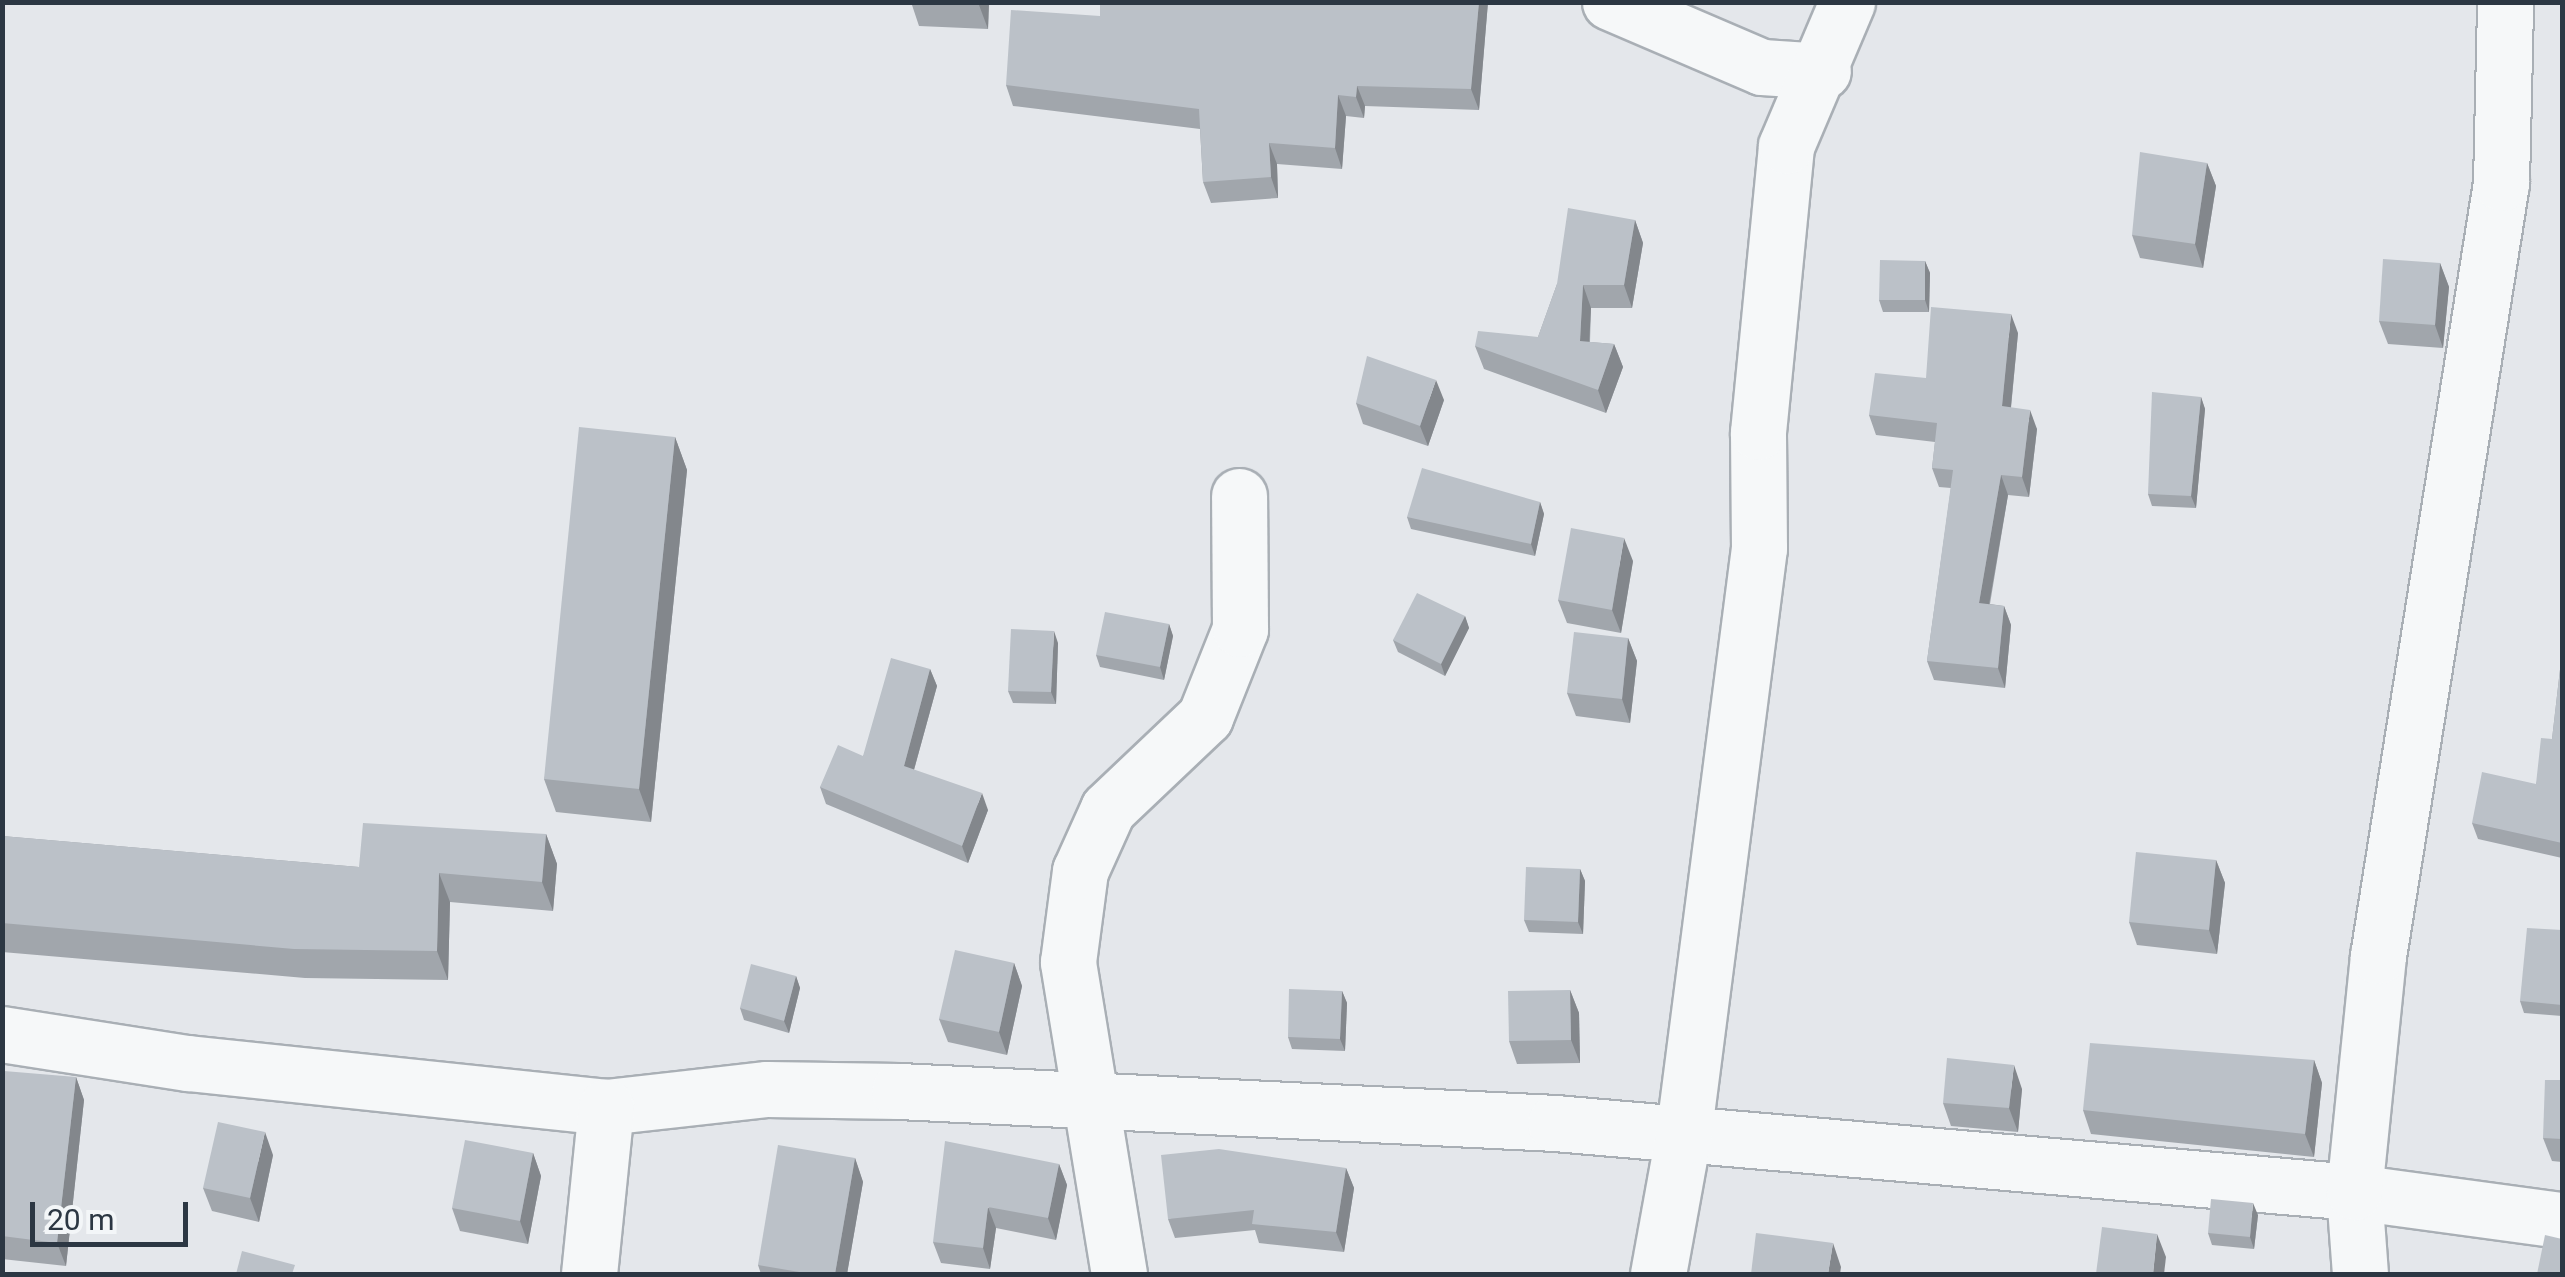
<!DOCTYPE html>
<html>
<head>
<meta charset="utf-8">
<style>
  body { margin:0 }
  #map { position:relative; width:2565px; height:1277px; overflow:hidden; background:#e4e7eb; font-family:Roboto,sans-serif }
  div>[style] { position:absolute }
  .roads { filter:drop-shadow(2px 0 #a9afb5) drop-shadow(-2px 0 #a9afb5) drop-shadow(0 2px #a9afb5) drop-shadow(0 -2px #a9afb5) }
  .minor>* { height:55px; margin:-27.5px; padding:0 27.5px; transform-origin:27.5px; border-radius:27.5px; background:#f6f8f9 }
  .wall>* { inset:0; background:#a1a6ac }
  .shaded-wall>* { inset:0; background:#83878c }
  .building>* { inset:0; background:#bbc1c8 }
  span { translate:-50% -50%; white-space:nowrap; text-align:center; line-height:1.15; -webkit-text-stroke:10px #f3f6f8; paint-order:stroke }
  .frame { position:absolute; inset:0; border:5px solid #2c3743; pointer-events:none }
  .scale { position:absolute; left:30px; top:1202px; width:158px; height:45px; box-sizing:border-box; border:5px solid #2c3743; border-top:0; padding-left:12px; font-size:30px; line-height:35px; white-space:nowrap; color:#2c3743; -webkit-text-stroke:8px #f3f6f8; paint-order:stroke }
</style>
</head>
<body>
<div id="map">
  <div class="roads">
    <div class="minor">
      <i style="left:1610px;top:2px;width:165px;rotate:23.2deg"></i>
      <i style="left:1762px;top:67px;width:61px;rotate:3.8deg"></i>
      <i style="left:2px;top:1034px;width:188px;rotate:8.9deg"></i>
      <i style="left:188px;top:1063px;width:420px;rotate:6deg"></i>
      <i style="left:606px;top:1107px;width:162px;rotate:-6.4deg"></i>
      <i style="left:767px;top:1089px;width:132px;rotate:0.9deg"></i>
      <i style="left:899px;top:1091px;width:657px;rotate:2.79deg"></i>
      <i style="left:1555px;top:1123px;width:802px;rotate:4.94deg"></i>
      <i style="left:2354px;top:1192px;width:210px;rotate:7.7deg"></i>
      <i style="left:589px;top:1274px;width:168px;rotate:-84.2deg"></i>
      <i style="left:1119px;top:1274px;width:316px;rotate:-99.3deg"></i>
      <i style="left:1068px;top:962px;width:92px;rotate:-82.5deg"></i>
      <i style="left:1080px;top:871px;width:68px;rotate:-65.7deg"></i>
      <i style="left:1108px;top:809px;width:134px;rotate:-43.5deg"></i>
      <i style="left:1205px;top:717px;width:95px;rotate:-68.3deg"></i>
      <i style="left:1240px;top:629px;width:133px;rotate:-90.4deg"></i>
      <i style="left:1658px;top:1274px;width:139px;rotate:-79.7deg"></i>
      <i style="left:1683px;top:1137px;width:594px;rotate:-82.65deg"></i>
      <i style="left:1759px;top:548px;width:116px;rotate:-90.5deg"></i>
      <i style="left:1758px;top:432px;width:287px;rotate:-84.4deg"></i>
      <i style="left:1786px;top:146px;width:156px;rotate:-67deg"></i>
      <i style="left:2360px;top:1274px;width:82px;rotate:-94.2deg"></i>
      <i style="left:2354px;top:1192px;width:237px;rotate:-84.2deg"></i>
      <i style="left:2378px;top:956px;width:783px;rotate:-80.96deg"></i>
      <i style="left:2501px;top:183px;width:181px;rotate:-88.7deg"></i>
    </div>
  </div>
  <div class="wall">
    <i style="clip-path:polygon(911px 2px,989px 2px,988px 29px,919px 26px)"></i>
    <i style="clip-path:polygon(1100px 2px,1488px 2px,1479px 110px,1365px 106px,1364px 118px,1346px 116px,1342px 169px,1277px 164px,1278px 198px,1211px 203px,1203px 182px,1200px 129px,1013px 106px,1006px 85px,1100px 16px)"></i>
    <i style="clip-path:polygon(2207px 163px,2216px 186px,2203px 268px,2140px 258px,2132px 235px)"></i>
    <i style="clip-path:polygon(1635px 220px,1643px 243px,1632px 308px,1591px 308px,1590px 342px,1614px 344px,1623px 367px,1606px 413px,1484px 369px,1475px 346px,1538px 337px,1557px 284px)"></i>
    <i style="clip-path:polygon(1925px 261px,1930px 273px,1929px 312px,1883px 312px,1879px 300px)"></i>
    <i style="clip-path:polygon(2440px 263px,2449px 287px,2443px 348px,2388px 344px,2379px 321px)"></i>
    <i style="clip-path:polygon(2018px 333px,2011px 408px,2037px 429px,2029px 497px,2008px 495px,1990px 604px,2004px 606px,2011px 625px,2005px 688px,1934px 680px,1927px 661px,1951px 488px,1939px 487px,1932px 468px,1935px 442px,1876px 435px,1869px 415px,1926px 378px)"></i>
    <i style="clip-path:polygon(2201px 397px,2205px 409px,2196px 508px,2152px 506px,2148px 494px)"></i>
    <i style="clip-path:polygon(1444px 400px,1428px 446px,1363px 424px,1356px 403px)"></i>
    <i style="clip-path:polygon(675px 437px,687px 470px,651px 822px,556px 812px,544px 779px)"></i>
    <i style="clip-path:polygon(1540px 502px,1544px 514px,1535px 556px,1411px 529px,1407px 517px)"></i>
    <i style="clip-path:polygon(1633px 561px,1621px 633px,1567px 623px,1558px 600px)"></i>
    <i style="clip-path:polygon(1465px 616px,1469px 628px,1445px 676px,1398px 652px,1393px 640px)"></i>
    <i style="clip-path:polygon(1169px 624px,1173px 636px,1164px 680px,1100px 667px,1096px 655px)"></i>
    <i style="clip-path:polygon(1628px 638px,1637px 661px,1630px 723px,1576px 716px,1567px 693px)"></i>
    <i style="clip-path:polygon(1058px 643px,1056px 704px,1013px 703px,1008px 691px)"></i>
    <i style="clip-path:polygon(2562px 652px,2562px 858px,2478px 839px,2472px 823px,2536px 784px,2552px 739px)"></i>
    <i style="clip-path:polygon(930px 669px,937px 686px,914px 770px,988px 810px,968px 863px,826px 804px,820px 787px,863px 756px)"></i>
    <i style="clip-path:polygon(546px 834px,557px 864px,553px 911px,450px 902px,448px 980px,305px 978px,2px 952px,2px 836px,359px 867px)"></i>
    <i style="clip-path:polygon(2216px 860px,2225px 883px,2217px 954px,2137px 945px,2129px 922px)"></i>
    <i style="clip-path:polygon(1580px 869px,1585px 881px,1583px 934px,1529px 932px,1524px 920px)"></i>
    <i style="clip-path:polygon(2562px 930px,2562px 1016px,2524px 1013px,2520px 1001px)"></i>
    <i style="clip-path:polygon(1014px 963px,1022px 986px,1007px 1055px,948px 1042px,939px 1019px)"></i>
    <i style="clip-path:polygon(796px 976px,800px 988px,789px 1033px,744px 1020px,740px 1008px)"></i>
    <i style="clip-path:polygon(1570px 990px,1579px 1013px,1580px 1063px,1517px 1064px,1509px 1041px)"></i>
    <i style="clip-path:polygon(1342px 991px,1347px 1003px,1345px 1051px,1292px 1049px,1288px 1037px)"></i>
    <i style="clip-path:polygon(2314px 1060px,2322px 1083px,2314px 1157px,2091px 1134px,2083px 1110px)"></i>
    <i style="clip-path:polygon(76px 1077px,84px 1100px,66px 1266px,2px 1259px,2px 1091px)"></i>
    <i style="clip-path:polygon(2562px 1080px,2562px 1162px,2552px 1161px,2543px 1138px)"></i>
    <i style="clip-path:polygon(2022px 1089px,2018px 1132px,1951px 1126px,1943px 1103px)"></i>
    <i style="clip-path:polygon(533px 1153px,541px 1176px,528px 1244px,460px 1231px,452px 1208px)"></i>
    <i style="clip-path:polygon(273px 1155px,259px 1222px,212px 1211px,203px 1188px)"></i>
    <i style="clip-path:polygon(855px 1158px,863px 1182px,847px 1274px,761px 1274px,758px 1265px)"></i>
    <i style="clip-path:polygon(1059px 1164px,1067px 1185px,1056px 1240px,996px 1228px,990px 1269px,941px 1263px,933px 1242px)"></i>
    <i style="clip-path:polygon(1346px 1168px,1354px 1188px,1344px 1252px,1259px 1243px,1255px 1230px,1175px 1238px,1168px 1219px)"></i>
    <i style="clip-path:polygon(2258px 1215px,2254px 1249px,2212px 1245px,2208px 1233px)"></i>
  </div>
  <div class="shaded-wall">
    <i style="clip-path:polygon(979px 2px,989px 2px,988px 29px,979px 5px)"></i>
    <i style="clip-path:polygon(1479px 2px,1488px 2px,1479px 110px,1471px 89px)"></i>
    <i style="clip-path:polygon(1357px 86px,1365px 106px,1364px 118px,1356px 97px)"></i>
    <i style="clip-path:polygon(1338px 95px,1346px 116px,1342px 169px,1335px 148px)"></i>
    <i style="clip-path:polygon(1269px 143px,1277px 164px,1278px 198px,1271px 177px)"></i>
    <i style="clip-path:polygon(2207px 163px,2216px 186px,2203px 268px,2195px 244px)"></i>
    <i style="clip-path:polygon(1635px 220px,1643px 243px,1632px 308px,1624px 285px)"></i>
    <i style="clip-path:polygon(1925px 261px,1930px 273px,1929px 312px,1925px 300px)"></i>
    <i style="clip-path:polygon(2440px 263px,2449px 287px,2443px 348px,2435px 325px)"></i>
    <i style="clip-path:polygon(1583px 285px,1591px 308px,1588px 364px,1580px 341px)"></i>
    <i style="clip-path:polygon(2011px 314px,2018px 333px,2009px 426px,2002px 406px)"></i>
    <i style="clip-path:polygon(1614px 344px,1623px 367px,1606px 413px,1598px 390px)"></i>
    <i style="clip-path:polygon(1436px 380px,1444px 400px,1428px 446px,1420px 426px)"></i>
    <i style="clip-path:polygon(2201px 397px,2205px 409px,2196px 508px,2191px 496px)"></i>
    <i style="clip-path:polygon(2030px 410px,2037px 429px,2029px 497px,2022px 477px)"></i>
    <i style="clip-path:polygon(675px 437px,687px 470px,651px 822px,639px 789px)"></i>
    <i style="clip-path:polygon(2001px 475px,2008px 495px,1986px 622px,1979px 603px)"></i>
    <i style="clip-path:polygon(1540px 502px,1544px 514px,1535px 556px,1531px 544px)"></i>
    <i style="clip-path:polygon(1624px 538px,1633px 561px,1621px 633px,1612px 610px)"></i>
    <i style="clip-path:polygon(2004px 606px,2011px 625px,2005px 688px,1998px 668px)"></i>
    <i style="clip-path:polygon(1465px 616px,1469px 628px,1445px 676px,1441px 664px)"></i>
    <i style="clip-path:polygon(1169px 624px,1173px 636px,1164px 680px,1160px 667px)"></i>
    <i style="clip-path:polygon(1054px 631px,1058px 643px,1056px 704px,1051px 692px)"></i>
    <i style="clip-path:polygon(1628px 638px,1637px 661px,1630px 723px,1622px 699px)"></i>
    <i style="clip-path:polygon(930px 669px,937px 686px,910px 784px,904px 766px)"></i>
    <i style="clip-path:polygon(982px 793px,988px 810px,968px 863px,962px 846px)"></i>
    <i style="clip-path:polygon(546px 834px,557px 864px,553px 911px,542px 882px)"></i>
    <i style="clip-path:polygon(2216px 860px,2225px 883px,2217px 954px,2209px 930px)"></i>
    <i style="clip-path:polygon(1580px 869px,1585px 881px,1583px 934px,1578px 922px)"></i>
    <i style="clip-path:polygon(439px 873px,450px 902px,448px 980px,437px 951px)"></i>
    <i style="clip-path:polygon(1014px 963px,1022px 986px,1007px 1055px,999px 1032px)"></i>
    <i style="clip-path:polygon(796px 976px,800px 988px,789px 1033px,784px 1021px)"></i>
    <i style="clip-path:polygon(1570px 990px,1579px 1013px,1580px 1063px,1571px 1040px)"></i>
    <i style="clip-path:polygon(1342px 991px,1347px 1003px,1345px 1051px,1340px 1039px)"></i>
    <i style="clip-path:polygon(2314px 1060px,2322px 1083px,2314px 1157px,2305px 1134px)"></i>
    <i style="clip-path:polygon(2014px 1065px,2022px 1089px,2018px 1132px,2009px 1108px)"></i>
    <i style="clip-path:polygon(76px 1077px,84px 1100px,66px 1266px,57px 1243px)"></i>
    <i style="clip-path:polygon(265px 1132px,273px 1155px,259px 1222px,250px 1198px)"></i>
    <i style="clip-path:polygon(533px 1153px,541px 1176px,528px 1244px,520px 1221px)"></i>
    <i style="clip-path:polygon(855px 1158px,863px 1182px,847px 1274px,835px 1274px)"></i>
    <i style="clip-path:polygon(1059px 1164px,1067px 1185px,1056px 1240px,1048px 1218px)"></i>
    <i style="clip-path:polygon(1346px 1168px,1354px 1188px,1344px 1252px,1336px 1232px)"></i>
    <i style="clip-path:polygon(2253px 1203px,2258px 1215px,2254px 1249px,2250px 1237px)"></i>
    <i style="clip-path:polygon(988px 1207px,996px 1228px,990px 1269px,983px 1248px)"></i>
    <i style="clip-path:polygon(2157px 1234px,2166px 1257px,2164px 1274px,2153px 1274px)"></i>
    <i style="clip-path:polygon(1833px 1243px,1841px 1267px,1840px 1274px,1828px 1274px)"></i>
  </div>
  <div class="building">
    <i style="clip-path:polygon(912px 2px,979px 2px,979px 5px)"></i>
    <i style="clip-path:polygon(1100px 2px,1479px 2px,1471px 89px,1357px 86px,1356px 97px,1338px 95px,1335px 148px,1269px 143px,1271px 177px,1203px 182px,1199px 109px,1006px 85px,1011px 10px,1100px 16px)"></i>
    <i style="clip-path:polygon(2140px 152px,2207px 163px,2195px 244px,2132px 235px)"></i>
    <i style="clip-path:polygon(1568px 208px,1635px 220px,1624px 285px,1583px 285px,1580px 341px,1614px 344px,1598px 390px,1475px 346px,1478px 331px,1538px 337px,1557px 284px)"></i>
    <i style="clip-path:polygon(2383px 259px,2440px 263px,2435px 325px,2379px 321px)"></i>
    <i style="clip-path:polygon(1880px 260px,1925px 261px,1925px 300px,1879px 300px)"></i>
    <i style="clip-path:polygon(1931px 307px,2011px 314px,2002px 406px,2030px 410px,2022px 477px,2001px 475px,1979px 603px,2004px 606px,1998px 668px,1927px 661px,1953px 470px,1932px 468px,1937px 423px,1869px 415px,1875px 373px,1926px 378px)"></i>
    <i style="clip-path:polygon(1367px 356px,1436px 380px,1420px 426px,1356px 403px)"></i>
    <i style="clip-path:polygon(2152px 392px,2201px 397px,2191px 496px,2148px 494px)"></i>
    <i style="clip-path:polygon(579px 427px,675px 437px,639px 789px,544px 779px)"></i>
    <i style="clip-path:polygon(1422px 468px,1540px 502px,1531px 544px,1407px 517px)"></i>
    <i style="clip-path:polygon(1571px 528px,1624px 538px,1612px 610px,1558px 600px)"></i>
    <i style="clip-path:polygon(1417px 593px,1465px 616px,1441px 664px,1393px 640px)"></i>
    <i style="clip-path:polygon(1105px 612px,1169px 624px,1160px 667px,1096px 655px)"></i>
    <i style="clip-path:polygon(1011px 629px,1054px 631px,1051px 692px,1008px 691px)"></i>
    <i style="clip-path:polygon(1574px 632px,1628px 638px,1622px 699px,1567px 693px)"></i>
    <i style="clip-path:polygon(2562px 652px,2562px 843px,2472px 823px,2482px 772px,2536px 784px,2541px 738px,2552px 739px)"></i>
    <i style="clip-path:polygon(891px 658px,930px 669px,904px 766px,982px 793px,962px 846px,820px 787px,838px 745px,863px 756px)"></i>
    <i style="clip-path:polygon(363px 823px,546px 834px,542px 882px,439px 873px,437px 951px,294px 949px,2px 923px,2px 836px,359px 867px)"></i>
    <i style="clip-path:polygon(2136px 852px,2216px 860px,2209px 930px,2129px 922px)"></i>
    <i style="clip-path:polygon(1526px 867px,1580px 869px,1578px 922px,1524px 920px)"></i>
    <i style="clip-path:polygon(2527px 928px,2562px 930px,2562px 1005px,2520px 1001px)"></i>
    <i style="clip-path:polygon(955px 950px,1014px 963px,999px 1032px,939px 1019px)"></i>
    <i style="clip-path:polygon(751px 964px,796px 976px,784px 1021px,740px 1008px)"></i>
    <i style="clip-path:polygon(1289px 989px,1342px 991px,1340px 1039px,1288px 1037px)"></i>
    <i style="clip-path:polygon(1570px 990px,1571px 1040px,1509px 1041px,1508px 991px)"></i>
    <i style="clip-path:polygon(2090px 1043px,2314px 1060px,2305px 1134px,2083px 1110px)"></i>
    <i style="clip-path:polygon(1947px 1058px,2014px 1065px,2009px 1108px,1943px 1103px)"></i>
    <i style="clip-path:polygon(4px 1071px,76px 1077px,57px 1243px,2px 1236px,2px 1091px)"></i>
    <i style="clip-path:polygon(2545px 1080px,2562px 1080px,2562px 1139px,2543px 1138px)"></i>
    <i style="clip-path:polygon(218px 1122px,265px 1132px,250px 1198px,203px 1188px)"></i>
    <i style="clip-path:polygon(465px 1140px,533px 1153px,520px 1221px,452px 1208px)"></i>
    <i style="clip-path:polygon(945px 1141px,1059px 1164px,1048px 1218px,988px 1207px,983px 1248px,933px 1242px)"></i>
    <i style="clip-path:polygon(778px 1145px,855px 1158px,835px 1274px,811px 1274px,758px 1265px)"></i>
    <i style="clip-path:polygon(1219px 1149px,1346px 1168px,1336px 1232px,1252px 1224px,1254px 1210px,1168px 1219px,1161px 1155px)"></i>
    <i style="clip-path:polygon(2211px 1199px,2253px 1203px,2250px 1237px,2208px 1233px)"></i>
    <i style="clip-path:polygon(2102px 1227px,2157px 1234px,2153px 1274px,2096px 1274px)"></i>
    <i style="clip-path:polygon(1756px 1233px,1833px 1243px,1828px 1274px,1751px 1274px)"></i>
    <i style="clip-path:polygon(2545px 1235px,2562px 1239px,2562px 1274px,2537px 1274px)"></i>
    <i style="clip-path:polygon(242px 1251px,295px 1265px,292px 1274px,236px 1274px)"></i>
  </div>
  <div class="frame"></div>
  <div class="scale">20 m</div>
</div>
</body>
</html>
